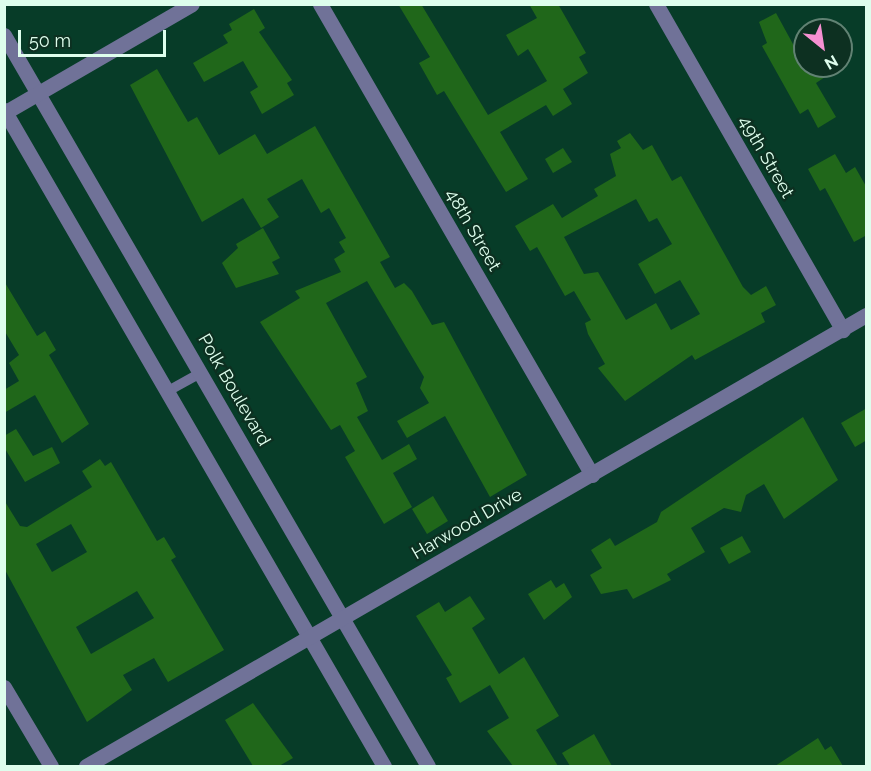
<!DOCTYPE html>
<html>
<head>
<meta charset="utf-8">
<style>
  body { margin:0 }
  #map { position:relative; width:871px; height:771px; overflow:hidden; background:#073c28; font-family:Raleway,sans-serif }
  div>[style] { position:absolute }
  .building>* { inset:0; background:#20671a }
  .lane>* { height:10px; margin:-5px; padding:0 5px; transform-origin:5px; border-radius:5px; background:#707298 }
  .street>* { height:15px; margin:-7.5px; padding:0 7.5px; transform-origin:7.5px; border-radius:7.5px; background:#707298 }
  span { translate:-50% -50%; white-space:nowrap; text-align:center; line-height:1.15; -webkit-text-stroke:4.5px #0d3021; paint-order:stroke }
  .street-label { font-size:18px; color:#defeed }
  .frame { position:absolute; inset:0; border:6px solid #defeed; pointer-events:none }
  .north { position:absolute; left:793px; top:18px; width:60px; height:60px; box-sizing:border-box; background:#0d3021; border:2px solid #618273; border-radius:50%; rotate:150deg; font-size:16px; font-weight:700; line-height:24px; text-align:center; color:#defeed }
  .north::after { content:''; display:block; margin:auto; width:21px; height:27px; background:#f590d1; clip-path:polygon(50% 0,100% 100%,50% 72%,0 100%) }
  .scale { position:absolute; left:18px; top:30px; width:148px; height:27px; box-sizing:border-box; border:3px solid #defeed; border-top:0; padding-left:8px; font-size:18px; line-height:21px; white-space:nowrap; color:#defeed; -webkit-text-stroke:4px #0d3021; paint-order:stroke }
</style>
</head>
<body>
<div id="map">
  <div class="building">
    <i style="clip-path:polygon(398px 4px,421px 4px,488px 115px,547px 81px,528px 49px,518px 56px,506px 35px,537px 18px,529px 4px,558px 4px,586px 53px,579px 57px,588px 73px,563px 89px,572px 104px,553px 116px,546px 105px,500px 132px,528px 179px,506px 192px,444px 91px,437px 95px,419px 63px,430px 57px)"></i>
    <i style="clip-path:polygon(254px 9px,265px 28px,259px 32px,292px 80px,287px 83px,294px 95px,262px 114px,250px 92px,258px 87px,243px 61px,204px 82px,193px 63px,228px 43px,223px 35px,232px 30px,229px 24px)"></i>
    <i style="clip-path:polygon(776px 13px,805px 66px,819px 66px,825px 77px,816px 83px,836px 117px,818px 128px,808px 109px,800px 114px,762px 46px,767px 43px,759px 22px)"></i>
    <i style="clip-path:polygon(157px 69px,188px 122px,197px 117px,219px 155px,255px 134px,267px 154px,315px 126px,390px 257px,380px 262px,395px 288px,404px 283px,412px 291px,432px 325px,444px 322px,527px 475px,490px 497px,445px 416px,407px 438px,397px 421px,429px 403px,420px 388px,424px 377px,367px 281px,326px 303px,367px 377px,356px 383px,368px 411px,357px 417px,382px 460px,409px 444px,417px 459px,393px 473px,412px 507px,384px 524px,345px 457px,355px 451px,340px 425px,331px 430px,260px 322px,300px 298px,295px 291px,341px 272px,334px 259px,345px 252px,339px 242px,346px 238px,329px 208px,321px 213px,302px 179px,267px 199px,279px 217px,261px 228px,243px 198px,202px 222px,130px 85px)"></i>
    <i style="clip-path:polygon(evenodd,630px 133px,643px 150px,652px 145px,672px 181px,681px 176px,743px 287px,751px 295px,766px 286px,776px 305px,761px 313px,765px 322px,695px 360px,692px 355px,625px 401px,598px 368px,605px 364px,588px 334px,585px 323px,591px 320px,574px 291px,565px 296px,537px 247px,530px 251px,515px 226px,553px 204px,562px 218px,598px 196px,594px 189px,616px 176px,610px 154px,621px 148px,617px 141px,630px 133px,636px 199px,649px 222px,657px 218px,672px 244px,638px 264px,655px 294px,680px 280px,700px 314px,671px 330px,656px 303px,626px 320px,598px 272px,584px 274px,564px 237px,636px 199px)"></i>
    <i style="clip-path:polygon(563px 148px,572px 162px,553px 173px,545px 159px)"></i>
    <i style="clip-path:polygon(835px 154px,846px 173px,855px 167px,867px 188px,867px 235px,854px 242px,825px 188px,820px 191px,808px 169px)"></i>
    <i style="clip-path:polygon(263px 228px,280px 258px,272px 262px,279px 274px,236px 288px,222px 263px,238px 248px,236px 244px)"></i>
    <i style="clip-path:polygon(4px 281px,37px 336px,45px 331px,56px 350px,49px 355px,89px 424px,62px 443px,35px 395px,4px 413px,4px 390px,19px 381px,9px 363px,19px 355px,4px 330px)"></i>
    <i style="clip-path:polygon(867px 408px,867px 440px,855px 447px,841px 423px)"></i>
    <i style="clip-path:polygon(803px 417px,838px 480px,784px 519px,764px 484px,746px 495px,741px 512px,724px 508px,691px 528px,705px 552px,667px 574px,671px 580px,633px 599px,627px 589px,601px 594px,590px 575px,602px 568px,591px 550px,610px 538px,615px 546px,657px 522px,661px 512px)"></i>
    <i style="clip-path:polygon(16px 429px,33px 456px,52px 447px,60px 463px,25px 482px,4px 447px,4px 436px)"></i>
    <i style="clip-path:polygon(evenodd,100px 459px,105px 466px,111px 462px,157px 541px,164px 537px,176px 557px,171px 560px,224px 650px,168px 682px,154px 658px,123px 675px,132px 690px,87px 722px,4px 568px,4px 500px,20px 526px,27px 527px,92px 487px,82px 471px,100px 459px,71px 524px,87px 552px,52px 572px,36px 544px,71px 524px,100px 459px,137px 591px,154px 618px,91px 654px,76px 627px,137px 591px)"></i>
    <i style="clip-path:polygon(433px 496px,448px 521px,427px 534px,412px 509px)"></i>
    <i style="clip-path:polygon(742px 536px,751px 552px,729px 564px,720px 548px)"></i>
    <i style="clip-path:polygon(551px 580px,556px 588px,564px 583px,572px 597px,544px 620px,528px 594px)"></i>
    <i style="clip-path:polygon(470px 596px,485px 619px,472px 628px,499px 674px,524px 657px,559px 716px,536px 730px,558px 766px,513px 766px,487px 731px,509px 718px,490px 685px,460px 703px,446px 678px,452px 675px,416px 616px,439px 602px,445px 612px)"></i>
    <i style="clip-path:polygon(253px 703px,293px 758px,279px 766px,253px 766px,225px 720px)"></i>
    <i style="clip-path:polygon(594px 734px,612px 766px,570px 766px,562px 753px)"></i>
    <i style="clip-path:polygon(818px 738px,825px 750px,831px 746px,843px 766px,775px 766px)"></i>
  </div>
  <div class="lane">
    <i style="left:168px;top:391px;width:38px;rotate:-29deg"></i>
  </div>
  <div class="street">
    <i style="left:320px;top:4px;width:544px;rotate:59.99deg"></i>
    <i style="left:656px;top:4px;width:376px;rotate:60.2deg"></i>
    <i style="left:4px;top:35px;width:845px;rotate:59.89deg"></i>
    <i style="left:4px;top:110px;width:758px;rotate:59.92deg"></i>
    <i style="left:4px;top:113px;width:217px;rotate:-30.1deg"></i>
    <i style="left:4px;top:687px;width:92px;rotate:59.3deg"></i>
    <i style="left:86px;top:766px;width:901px;rotate:-30.04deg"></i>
  </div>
  <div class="street-label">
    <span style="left:766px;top:157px;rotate:60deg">49th Street</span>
    <span style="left:473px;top:230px;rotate:60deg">48th Street</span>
    <span style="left:234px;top:390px;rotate:60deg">Polk Boulevard</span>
    <span style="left:467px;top:524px;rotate:-30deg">Harwood Drive</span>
  </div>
  <div class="frame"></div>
  <div class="north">N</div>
  <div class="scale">50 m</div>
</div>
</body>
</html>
